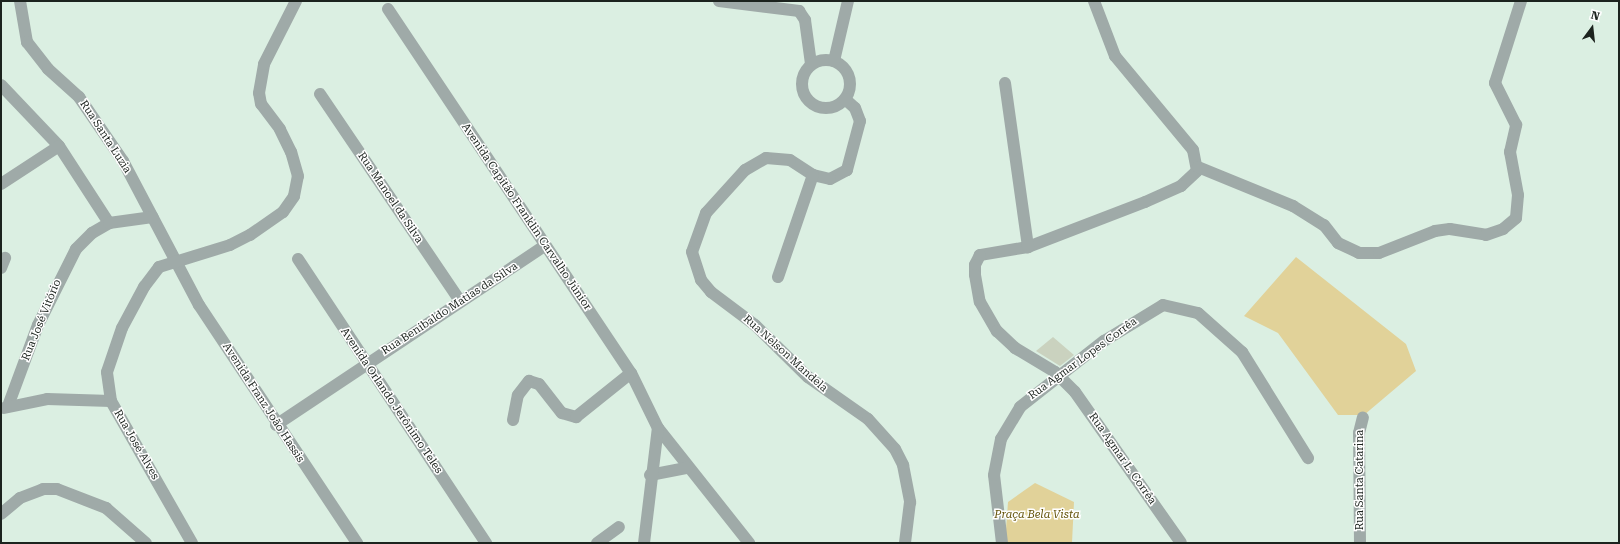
<!DOCTYPE html>
<html>
<head>
<meta charset="utf-8">
<style>
  body { margin:0 }
  #map { position:relative; width:1620px; height:544px; overflow:hidden; background:#dbefe2; font-family:"Roboto Serif",serif }
  div>[style] { position:absolute }
  .green>* { inset:0; background:#e1d299 }
  .building>* { inset:0; background:#cad2bf }
  .minor>* { height:12px; margin:-6px; padding:0 6px; transform-origin:6px; border-radius:6px; background:#9faaa8 }
  .minor>.ring { margin:-6px; padding:0; box-sizing:content-box; background:none; border:12px solid #9faaa8; border-radius:50% }
  span { translate:-50% -50%; white-space:nowrap; text-align:center; line-height:1.15; -webkit-text-stroke:3px #fff; paint-order:stroke }
  .street-label { font-size:11px; color:#1c231e }
  .park-label { font-size:11px; color:#635208; font-style:italic }
  .frame { position:absolute; inset:0; border:2px solid #1c231e; pointer-events:none }
  .north { position:absolute; left:1572px; top:8px; width:40px; height:40px; -webkit-text-stroke:3px #fff; paint-order:stroke; rotate:15deg; font-size:11px; font-weight:700; line-height:16px; text-align:center; color:#1c231e }
  .north::after { content:''; display:block; margin:auto; width:14px; height:18px; background:#1c231e; clip-path:polygon(50% 0,100% 100%,50% 72%,0 100%) }
</style>
</head>
<body>
<div id="map">
  <div class="green">
    <i style="clip-path:polygon(1296px 257px,1406px 344px,1416px 371px,1364px 415px,1338px 415px,1278px 333px,1244px 316px)"></i>
    <i style="clip-path:polygon(1035px 483px,1074px 502px,1072px 543px,1005px 543px,1008px 502px)"></i>
  </div>
  <div class="building">
    <i style="clip-path:polygon(1053px 337px,1074px 355px,1060px 366px,1036px 351px)"></i>
  </div>
  <div class="minor">
    <i style="left:20px;top:1px;width:42px;rotate:80.3deg"></i>
    <i style="left:27px;top:42px;width:34px;rotate:52deg"></i>
    <i style="left:48px;top:69px;width:42px;rotate:42.1deg"></i>
    <i style="left:79px;top:97px;width:78px;rotate:55.5deg"></i>
    <i style="left:123px;top:161px;width:163px;rotate:62.2deg"></i>
    <i style="left:199px;top:305px;width:286px;rotate:56.4deg"></i>
    <i style="left:719px;top:1px;width:81px;rotate:7.1deg"></i>
    <i style="left:799px;top:11px;width:11px;rotate:56deg"></i>
    <i style="left:805px;top:20px;width:44px;rotate:82.2deg"></i>
    <i style="left:1094px;top:1px;width:59px;rotate:69.1deg"></i>
    <i style="left:1115px;top:56px;width:122px;rotate:50.3deg"></i>
    <i style="left:1193px;top:150px;width:21px;rotate:79deg"></i>
    <i style="left:1197px;top:171px;width:22px;rotate:137deg"></i>
    <i style="left:1181px;top:186px;width:39px;rotate:156deg"></i>
    <i style="left:1145px;top:202px;width:125px;rotate:159deg"></i>
    <i style="left:1028px;top:247px;width:49px;rotate:170.5deg"></i>
    <i style="left:980px;top:255px;width:11px;rotate:117deg"></i>
    <i style="left:975px;top:265px;width:10px;rotate:90deg"></i>
    <i style="left:975px;top:275px;width:27px;rotate:80deg"></i>
    <i style="left:980px;top:302px;width:34px;rotate:60deg"></i>
    <i style="left:997px;top:331px;width:25px;rotate:43deg"></i>
    <i style="left:1015px;top:348px;width:47px;rotate:31deg"></i>
    <i style="left:1055px;top:372px;width:28px;rotate:45deg"></i>
    <i style="left:1075px;top:392px;width:184px;rotate:54.9deg"></i>
    <i style="left:388px;top:9px;width:438px;rotate:56.3deg"></i>
    <i style="left:631px;top:373px;width:61px;rotate:63.9deg"></i>
    <i style="left:658px;top:428px;width:147px;rotate:51.6deg"></i>
    <i class="ring" style="left:802px;top:60px;width:36px;height:36px"></i>
    <i style="left:834px;top:61px;width:62px;rotate:-76.9deg"></i>
    <i style="left:1005px;top:83px;width:166px;rotate:82deg"></i>
    <i style="left:1px;top:85px;width:84px;rotate:46.4deg"></i>
    <i style="left:59px;top:146px;width:92px;rotate:57deg"></i>
    <i style="left:320px;top:94px;width:250px;rotate:55.9deg"></i>
    <i style="left:845px;top:99px;width:13px;rotate:42deg"></i>
    <i style="left:855px;top:108px;width:14px;rotate:69deg"></i>
    <i style="left:860px;top:121px;width:51px;rotate:104.9deg"></i>
    <i style="left:847px;top:170px;width:19px;rotate:152deg"></i>
    <i style="left:830px;top:179px;width:17px;rotate:-167deg"></i>
    <i style="left:813px;top:175px;width:27px;rotate:-147deg"></i>
    <i style="left:790px;top:160px;width:24px;rotate:-175deg"></i>
    <i style="left:766px;top:158px;width:24px;rotate:150deg"></i>
    <i style="left:745px;top:170px;width:58px;rotate:132.2deg"></i>
    <i style="left:706px;top:213px;width:41px;rotate:109.7deg"></i>
    <i style="left:692px;top:252px;width:29px;rotate:72deg"></i>
    <i style="left:701px;top:280px;width:16px;rotate:50deg"></i>
    <i style="left:711px;top:292px;width:55px;rotate:36.9deg"></i>
    <i style="left:755px;top:325px;width:74px;rotate:44.5deg"></i>
    <i style="left:808px;top:377px;width:73px;rotate:35deg"></i>
    <i style="left:868px;top:419px;width:40px;rotate:48deg"></i>
    <i style="left:895px;top:449px;width:18px;rotate:63deg"></i>
    <i style="left:903px;top:465px;width:38px;rotate:79deg"></i>
    <i style="left:910px;top:502px;width:41px;rotate:97deg"></i>
    <i style="left:1198px;top:167px;width:103px;rotate:22.3deg"></i>
    <i style="left:1293px;top:206px;width:36px;rotate:32deg"></i>
    <i style="left:1324px;top:225px;width:23px;rotate:52deg"></i>
    <i style="left:1338px;top:243px;width:23px;rotate:25deg"></i>
    <i style="left:1359px;top:253px;width:20px"></i>
    <i style="left:1379px;top:253px;width:60px;rotate:-21.4deg"></i>
    <i style="left:1435px;top:231px;width:15px;rotate:-8deg"></i>
    <i style="left:1450px;top:229px;width:36px;rotate:9deg"></i>
    <i style="left:1486px;top:235px;width:18px;rotate:-19deg"></i>
    <i style="left:1503px;top:229px;width:17px;rotate:-40deg"></i>
    <i style="left:1516px;top:218px;width:23px;rotate:-85deg"></i>
    <i style="left:1518px;top:195px;width:44px;rotate:-100.5deg"></i>
    <i style="left:1510px;top:152px;width:28px;rotate:-77deg"></i>
    <i style="left:1516px;top:125px;width:47px;rotate:-116.6deg"></i>
    <i style="left:1495px;top:83px;width:86px;rotate:-72.4deg"></i>
    <i style="left:1px;top:184px;width:69px;rotate:-33.2deg"></i>
    <i style="left:298px;top:259px;width:341px;rotate:56.5deg"></i>
    <i style="left:1px;top:268px;width:11px;rotate:-68deg"></i>
    <i style="left:778px;top:277px;width:108px;rotate:-71.1deg"></i>
    <i style="left:8px;top:406px;width:86px;rotate:-69.7deg"></i>
    <i style="left:38px;top:325px;width:85px;rotate:-63.4deg"></i>
    <i style="left:76px;top:249px;width:23px;rotate:-45deg"></i>
    <i style="left:92px;top:233px;width:20px;rotate:-30deg"></i>
    <i style="left:109px;top:223px;width:44px;rotate:-7.8deg"></i>
    <i style="left:4px;top:408px;width:44px;rotate:-11.8deg"></i>
    <i style="left:47px;top:399px;width:64px;rotate:1.8deg"></i>
    <i style="left:513px;top:420px;width:25px;rotate:-79deg"></i>
    <i style="left:518px;top:395px;width:18px;rotate:-52deg"></i>
    <i style="left:529px;top:381px;width:10px;rotate:17deg"></i>
    <i style="left:539px;top:384px;width:37px;rotate:52deg"></i>
    <i style="left:562px;top:413px;width:15px;rotate:16deg"></i>
    <i style="left:576px;top:417px;width:70px;rotate:-38.7deg"></i>
    <i style="left:276px;top:425px;width:322px;rotate:-33.7deg"></i>
    <i style="left:650px;top:475px;width:38px;rotate:-11deg"></i>
    <i style="left:1px;top:514px;width:25px;rotate:-40deg"></i>
    <i style="left:20px;top:498px;width:25px;rotate:-21deg"></i>
    <i style="left:43px;top:489px;width:14px"></i>
    <i style="left:57px;top:489px;width:53px;rotate:21.2deg"></i>
    <i style="left:106px;top:508px;width:53px;rotate:41.2deg"></i>
    <i style="left:192px;top:543px;width:163px;rotate:-119.7deg"></i>
    <i style="left:111px;top:401px;width:29px;rotate:-98deg"></i>
    <i style="left:107px;top:372px;width:46px;rotate:-71.2deg"></i>
    <i style="left:122px;top:328px;width:47px;rotate:-61.8deg"></i>
    <i style="left:144px;top:287px;width:25px;rotate:-53deg"></i>
    <i style="left:159px;top:267px;width:74px;rotate:-17.2deg"></i>
    <i style="left:230px;top:245px;width:22px;rotate:-27deg"></i>
    <i style="left:250px;top:235px;width:40px;rotate:-34.9deg"></i>
    <i style="left:283px;top:212px;width:19px;rotate:-55deg"></i>
    <i style="left:294px;top:196px;width:20px;rotate:-79deg"></i>
    <i style="left:298px;top:176px;width:25px;rotate:-106deg"></i>
    <i style="left:291px;top:152px;width:25px;rotate:-116deg"></i>
    <i style="left:280px;top:129px;width:31px;rotate:-127deg"></i>
    <i style="left:261px;top:104px;width:11px;rotate:-100deg"></i>
    <i style="left:259px;top:93px;width:29px;rotate:-80deg"></i>
    <i style="left:264px;top:64px;width:71px;rotate:-63.1deg"></i>
    <i style="left:597px;top:543px;width:27px;rotate:-36deg"></i>
    <i style="left:644px;top:543px;width:116px;rotate:-83.1deg"></i>
    <i style="left:1002px;top:543px;width:68px;rotate:-96.7deg"></i>
    <i style="left:994px;top:475px;width:37px;rotate:-79deg"></i>
    <i style="left:1001px;top:439px;width:37px;rotate:-59deg"></i>
    <i style="left:1020px;top:407px;width:107px;rotate:-38.2deg"></i>
    <i style="left:1104px;top:341px;width:69px;rotate:-31.4deg"></i>
    <i style="left:1163px;top:305px;width:36px;rotate:13deg"></i>
    <i style="left:1198px;top:313px;width:59px;rotate:41.6deg"></i>
    <i style="left:1242px;top:352px;width:125px;rotate:58.1deg"></i>
    <i style="left:1360px;top:543px;width:110px;rotate:-90.5deg"></i>
    <i style="left:1359px;top:433px;width:16px;rotate:-76deg"></i>
  </div>
  <div class="street-label">
    <span style="left:105px;top:137px;rotate:57deg">Rua Santa Luzia</span>
    <span style="left:390px;top:198px;rotate:56deg">Rua Manoel da Silva</span>
    <span style="left:526px;top:217px;rotate:56deg">Avenida Capitão Franklin Carvalho Júnior</span>
    <span style="left:450px;top:309px;rotate:-33deg">Rua Benibaldo Matias da Silva</span>
    <span style="left:42px;top:320px;rotate:-68deg">Rua José Vitório</span>
    <span style="left:785px;top:354px;rotate:42deg">Rua Nelson Mandela</span>
    <span style="left:1083px;top:359px;rotate:-36deg">Rua Agmar Lopes Corrêa</span>
    <span style="left:391px;top:401px;rotate:56deg">Avenida Orlando Jerônimo Teles</span>
    <span style="left:263px;top:403px;rotate:57deg">Avenida Franz João Hassis</span>
    <span style="left:136px;top:445px;rotate:60deg">Rua José Alves</span>
    <span style="left:1122px;top:459px;rotate:55deg">Rua Agmar L. Corrêa</span>
    <span style="left:1360px;top:480px;rotate:-90deg">Rua Santa Catarina</span>
  </div>
  <div class="park-label">
    <span style="left:1037px;top:515px">Praça Bela Vista</span>
  </div>
  <div class="frame"></div>
  <div class="north">N</div>
</div>
</body>
</html>
